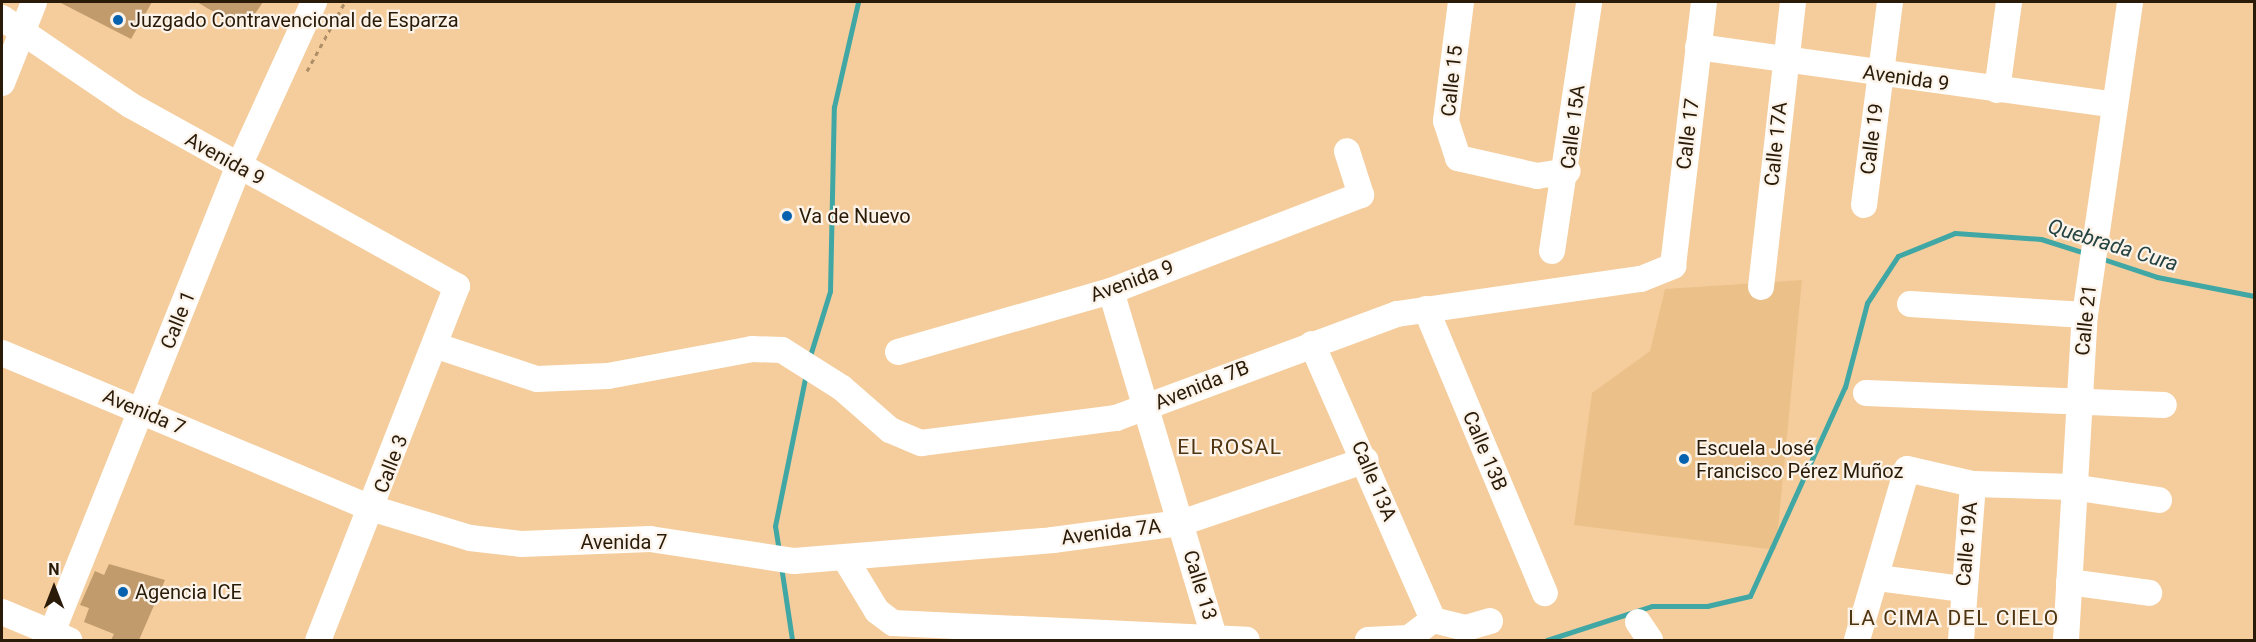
<!DOCTYPE html>
<html>
<head>
<meta charset="utf-8">
<style>
  body { margin:0 }
  #map { position:relative; width:2256px; height:642px; overflow:hidden; background:#f5cd9c; font-family:Roboto,sans-serif }
  div>[style] { position:absolute }
  .built>* { inset:0; background:#ecc089 }
  .stream>* { height:5px; margin:-2.5px; padding:0 2.5px; transform-origin:2.5px; border-radius:2.5px; background:#40a7a4 }
  .building>* { inset:0; background:#c19b6c }
  .path>* { height:3px; margin-top:-1.5px; transform-origin:0; background:repeating-linear-gradient(90deg,#ae8f68 0 4.5px,transparent 0 9px) }
  .minor>* { height:26px; margin:-13px; padding:0 13px; transform-origin:13px; border-radius:13px; background:#fff }
  .dots>* { width:16px; height:16px; translate:-50% -50%; box-sizing:border-box; border:3px solid #fcf4ea; border-radius:50% }
  span { translate:-50% -50%; white-space:nowrap; text-align:center; line-height:1.15; -webkit-text-stroke:4.5px #fcf4ea; paint-order:stroke }
  .poi-label { font-size:20px; color:#2a1b08 }
  .left { translate:0 -50%; text-align:left }
  .street-label { font-size:20px; color:#2a1b08 }
  .water-label { font-size:21px; color:#244342; font-style:italic }
  .neighbourhood-label { font-size:21px; color:#4e3410; letter-spacing:1.5px }
  .frame { position:absolute; inset:0; border:3px solid #2a1b08; pointer-events:none }
  .north { position:absolute; left:24px; top:558px; width:60px; height:60px; -webkit-text-stroke:4px #fcf4ea; paint-order:stroke; rotate:0deg; font-size:16px; font-weight:700; line-height:24px; text-align:center; color:#2a1b08 }
  .north::after { content:''; display:block; margin:auto; width:21px; height:27px; background:#2a1b08; clip-path:polygon(50% 0,100% 100%,50% 72%,0 100%) }
</style>
</head>
<body>
<div id="map">
  <div class="built">
    <i style="clip-path:polygon(1802px 280px,1776px 550px,1574px 525px,1592px 393px,1650px 351px,1665px 289px)"></i>
  </div>
  <div class="stream">
    <i style="left:2100px;top:258px;width:60px;rotate:18.4deg"></i>
    <i style="left:2157px;top:277px;width:99px;rotate:11.1deg"></i>
    <i style="left:809px;top:359px;width:71px;rotate:-72.8deg"></i>
    <i style="left:830px;top:291px;width:184px;rotate:-88.8deg"></i>
    <i style="left:834px;top:107px;width:108px;rotate:-77.1deg"></i>
    <i style="left:779px;top:551px;width:25px;rotate:-99deg"></i>
    <i style="left:775px;top:526px;width:155px;rotate:-78.5deg"></i>
    <i style="left:781px;top:566px;width:75px;rotate:81.5deg"></i>
    <i style="left:1547px;top:640px;width:110px;rotate:-17.9deg"></i>
    <i style="left:1652px;top:606px;width:55px"></i>
    <i style="left:1707px;top:606px;width:44px;rotate:-13.1deg"></i>
    <i style="left:1750px;top:596px;width:230px;rotate:-65.6deg"></i>
    <i style="left:1845px;top:387px;width:87px;rotate:-75.3deg"></i>
    <i style="left:1867px;top:303px;width:56px;rotate:-56.6deg"></i>
    <i style="left:1898px;top:256px;width:61px;rotate:-22deg"></i>
    <i style="left:1955px;top:233px;width:86px;rotate:4deg"></i>
    <i style="left:2041px;top:239px;width:49px;rotate:17.7deg"></i>
  </div>
  <div class="building">
    <i style="clip-path:polygon(59px 2px,152px 2px,131px 39px)"></i>
    <i style="clip-path:polygon(197px 2px,263px 2px,244px 30px)"></i>
    <i style="clip-path:polygon(109px 564px,165px 580px,139px 640px,111px 640px,114px 634px,84px 622px,89px 608px,80px 605px,95px 571px,104px 575px)"></i>
  </div>
  <div class="path">
    <i style="left:307px;top:71px;width:79px;rotate:-61.2deg"></i>
  </div>
  <div class="minor">
    <i style="left:1461px;top:2px;width:120px;rotate:97.2deg"></i>
    <i style="left:1446px;top:121px;width:39px;rotate:72deg"></i>
    <i style="left:1458px;top:158px;width:81px;rotate:12.8deg"></i>
    <i style="left:1537px;top:176px;width:31px;rotate:-9deg"></i>
    <i style="left:2px;top:18px;width:155px;rotate:34.2deg"></i>
    <i style="left:130px;top:105px;width:374px;rotate:29deg"></i>
    <i style="left:457px;top:286px;width:380px;rotate:111.4deg"></i>
    <i style="left:1698px;top:47px;width:420px;rotate:7.9deg"></i>
    <i style="left:2px;top:83px;width:87px;rotate:-68.4deg"></i>
    <i style="left:1997px;top:90px;width:89px;rotate:-82.2deg"></i>
    <i style="left:1864px;top:205px;width:205px;rotate:-82.7deg"></i>
    <i style="left:1552px;top:251px;width:252px;rotate:-81.5deg"></i>
    <i style="left:1761px;top:287px;width:287px;rotate:-83.6deg"></i>
    <i style="left:1111px;top:291px;width:363px;rotate:73.4deg"></i>
    <i style="left:1910px;top:304px;width:175px;rotate:3.6deg"></i>
    <i style="left:1426px;top:309px;width:308px;rotate:67.3deg"></i>
    <i style="left:1312px;top:344px;width:301px;rotate:66.3deg"></i>
    <i style="left:437px;top:346px;width:105px;rotate:18.3deg"></i>
    <i style="left:537px;top:379px;width:71px;rotate:-2.4deg"></i>
    <i style="left:608px;top:376px;width:147px;rotate:-10.6deg"></i>
    <i style="left:752px;top:349px;width:30px;rotate:2deg"></i>
    <i style="left:782px;top:350px;width:71px;rotate:32.3deg"></i>
    <i style="left:842px;top:388px;width:64px;rotate:41.2deg"></i>
    <i style="left:890px;top:430px;width:34px;rotate:23deg"></i>
    <i style="left:921px;top:443px;width:197px;rotate:-7.3deg"></i>
    <i style="left:1116px;top:418px;width:300px;rotate:-20.3deg"></i>
    <i style="left:1397px;top:314px;width:246px;rotate:-8.2deg"></i>
    <i style="left:1641px;top:279px;width:35px;rotate:-22deg"></i>
    <i style="left:1673px;top:266px;width:266px;rotate:-83.3deg"></i>
    <i style="left:898px;top:352px;width:222px;rotate:-16deg"></i>
    <i style="left:1111px;top:291px;width:268px;rotate:-21deg"></i>
    <i style="left:1361px;top:195px;width:46px;rotate:-107.7deg"></i>
    <i style="left:2px;top:353px;width:403px;rotate:22.8deg"></i>
    <i style="left:374px;top:509px;width:100px;rotate:16.8deg"></i>
    <i style="left:470px;top:538px;width:51px;rotate:6.7deg"></i>
    <i style="left:521px;top:544px;width:129px;rotate:-2.2deg"></i>
    <i style="left:650px;top:539px;width:146px;rotate:8.7deg"></i>
    <i style="left:794px;top:561px;width:260px;rotate:-4.6deg"></i>
    <i style="left:1053px;top:540px;width:129px;rotate:-7.6deg"></i>
    <i style="left:1181px;top:523px;width:195px;rotate:-18.8deg"></i>
    <i style="left:1866px;top:393px;width:298px;rotate:2.3deg"></i>
    <i style="left:846px;top:560px;width:60px;rotate:58.7deg"></i>
    <i style="left:877px;top:611px;width:20px;rotate:37deg"></i>
    <i style="left:893px;top:623px;width:354px;rotate:2.7deg"></i>
    <i style="left:1878px;top:578px;width:86px;rotate:7.4deg"></i>
    <i style="left:2069px;top:582px;width:81px;rotate:7.8deg"></i>
    <i style="left:2px;top:612px;width:73px;rotate:22.7deg"></i>
    <i style="left:1433px;top:620px;width:34px;rotate:14deg"></i>
    <i style="left:1466px;top:628px;width:25px;rotate:-16deg"></i>
    <i style="left:1638px;top:622px;width:22px;rotate:56deg"></i>
    <i style="left:49px;top:640px;width:508px;rotate:-68.18deg"></i>
    <i style="left:238px;top:168px;width:183px;rotate:-65.4deg"></i>
    <i style="left:1368px;top:640px;width:41px;rotate:-2.8deg"></i>
    <i style="left:1409px;top:638px;width:30px;rotate:-37deg"></i>
    <i style="left:1857px;top:640px;width:178px;rotate:-73.7deg"></i>
    <i style="left:1907px;top:469px;width:68px;rotate:12.8deg"></i>
    <i style="left:1973px;top:484px;width:99px;rotate:1.7deg"></i>
    <i style="left:2072px;top:487px;width:88px;rotate:8.5deg"></i>
    <i style="left:1961px;top:640px;width:156px;rotate:-85.6deg"></i>
    <i style="left:2066px;top:640px;width:326px;rotate:-86.7deg"></i>
    <i style="left:2085px;top:315px;width:316px;rotate:-81.8deg"></i>
  </div>
  <div class="dots">
    <i style="left:118px;top:20px;background:#0661ae"></i>
    <i style="left:787px;top:216px;background:#0661ae"></i>
    <i style="left:1684px;top:459px;background:#0661ae"></i>
    <i style="left:123px;top:592px;background:#0661ae"></i>
  </div>
  <div class="poi-label">
    <span class="left" style="left:130px;top:20px">Juzgado Contravencional de Esparza</span>
    <span class="left" style="left:799px;top:216px">Va de Nuevo</span>
    <span class="left" style="left:1696px;top:460px">Escuela José<br>Francisco Pérez Muñoz</span>
    <span class="left" style="left:135px;top:592px">Agencia ICE</span>
  </div>
  <div class="street-label">
    <span style="left:1906px;top:78px;rotate:8deg">Avenida 9</span>
    <span style="left:1452px;top:81px;rotate:-84deg">Calle 15</span>
    <span style="left:1573px;top:127px;rotate:-83deg">Calle 15A</span>
    <span style="left:1688px;top:134px;rotate:-83deg">Calle 17</span>
    <span style="left:1872px;top:139px;rotate:-83deg">Calle 19</span>
    <span style="left:1776px;top:144px;rotate:-84deg">Calle 17A</span>
    <span style="left:225px;top:159px;rotate:29deg">Avenida 9</span>
    <span style="left:1132px;top:281px;rotate:-20deg">Avenida 9</span>
    <span style="left:178px;top:320px;rotate:-68deg">Calle 1</span>
    <span style="left:2086px;top:320px;rotate:-84deg">Calle 21</span>
    <span style="left:1202px;top:385px;rotate:-22deg">Avenida 7B</span>
    <span style="left:144px;top:412px;rotate:23deg">Avenida 7</span>
    <span style="left:1485px;top:451px;rotate:67deg">Calle 13B</span>
    <span style="left:391px;top:464px;rotate:-69deg">Calle 3</span>
    <span style="left:1374px;top:481px;rotate:67deg">Calle 13A</span>
    <span style="left:1111px;top:532px;rotate:-7deg">Avenida 7A</span>
    <span style="left:624px;top:542px">Avenida 7</span>
    <span style="left:1967px;top:544px;rotate:-85deg">Calle 19A</span>
    <span style="left:1200px;top:585px;rotate:73deg">Calle 13</span>
  </div>
  <div class="water-label">
    <span style="left:2113px;top:245px;rotate:17deg">Quebrada Cura</span>
  </div>
  <div class="neighbourhood-label">
    <span style="left:1230px;top:447px">EL ROSAL</span>
    <span style="left:1954px;top:618px">LA CIMA DEL CIELO</span>
  </div>
  <div class="frame"></div>
  <div class="north">N</div>
</div>
</body>
</html>
